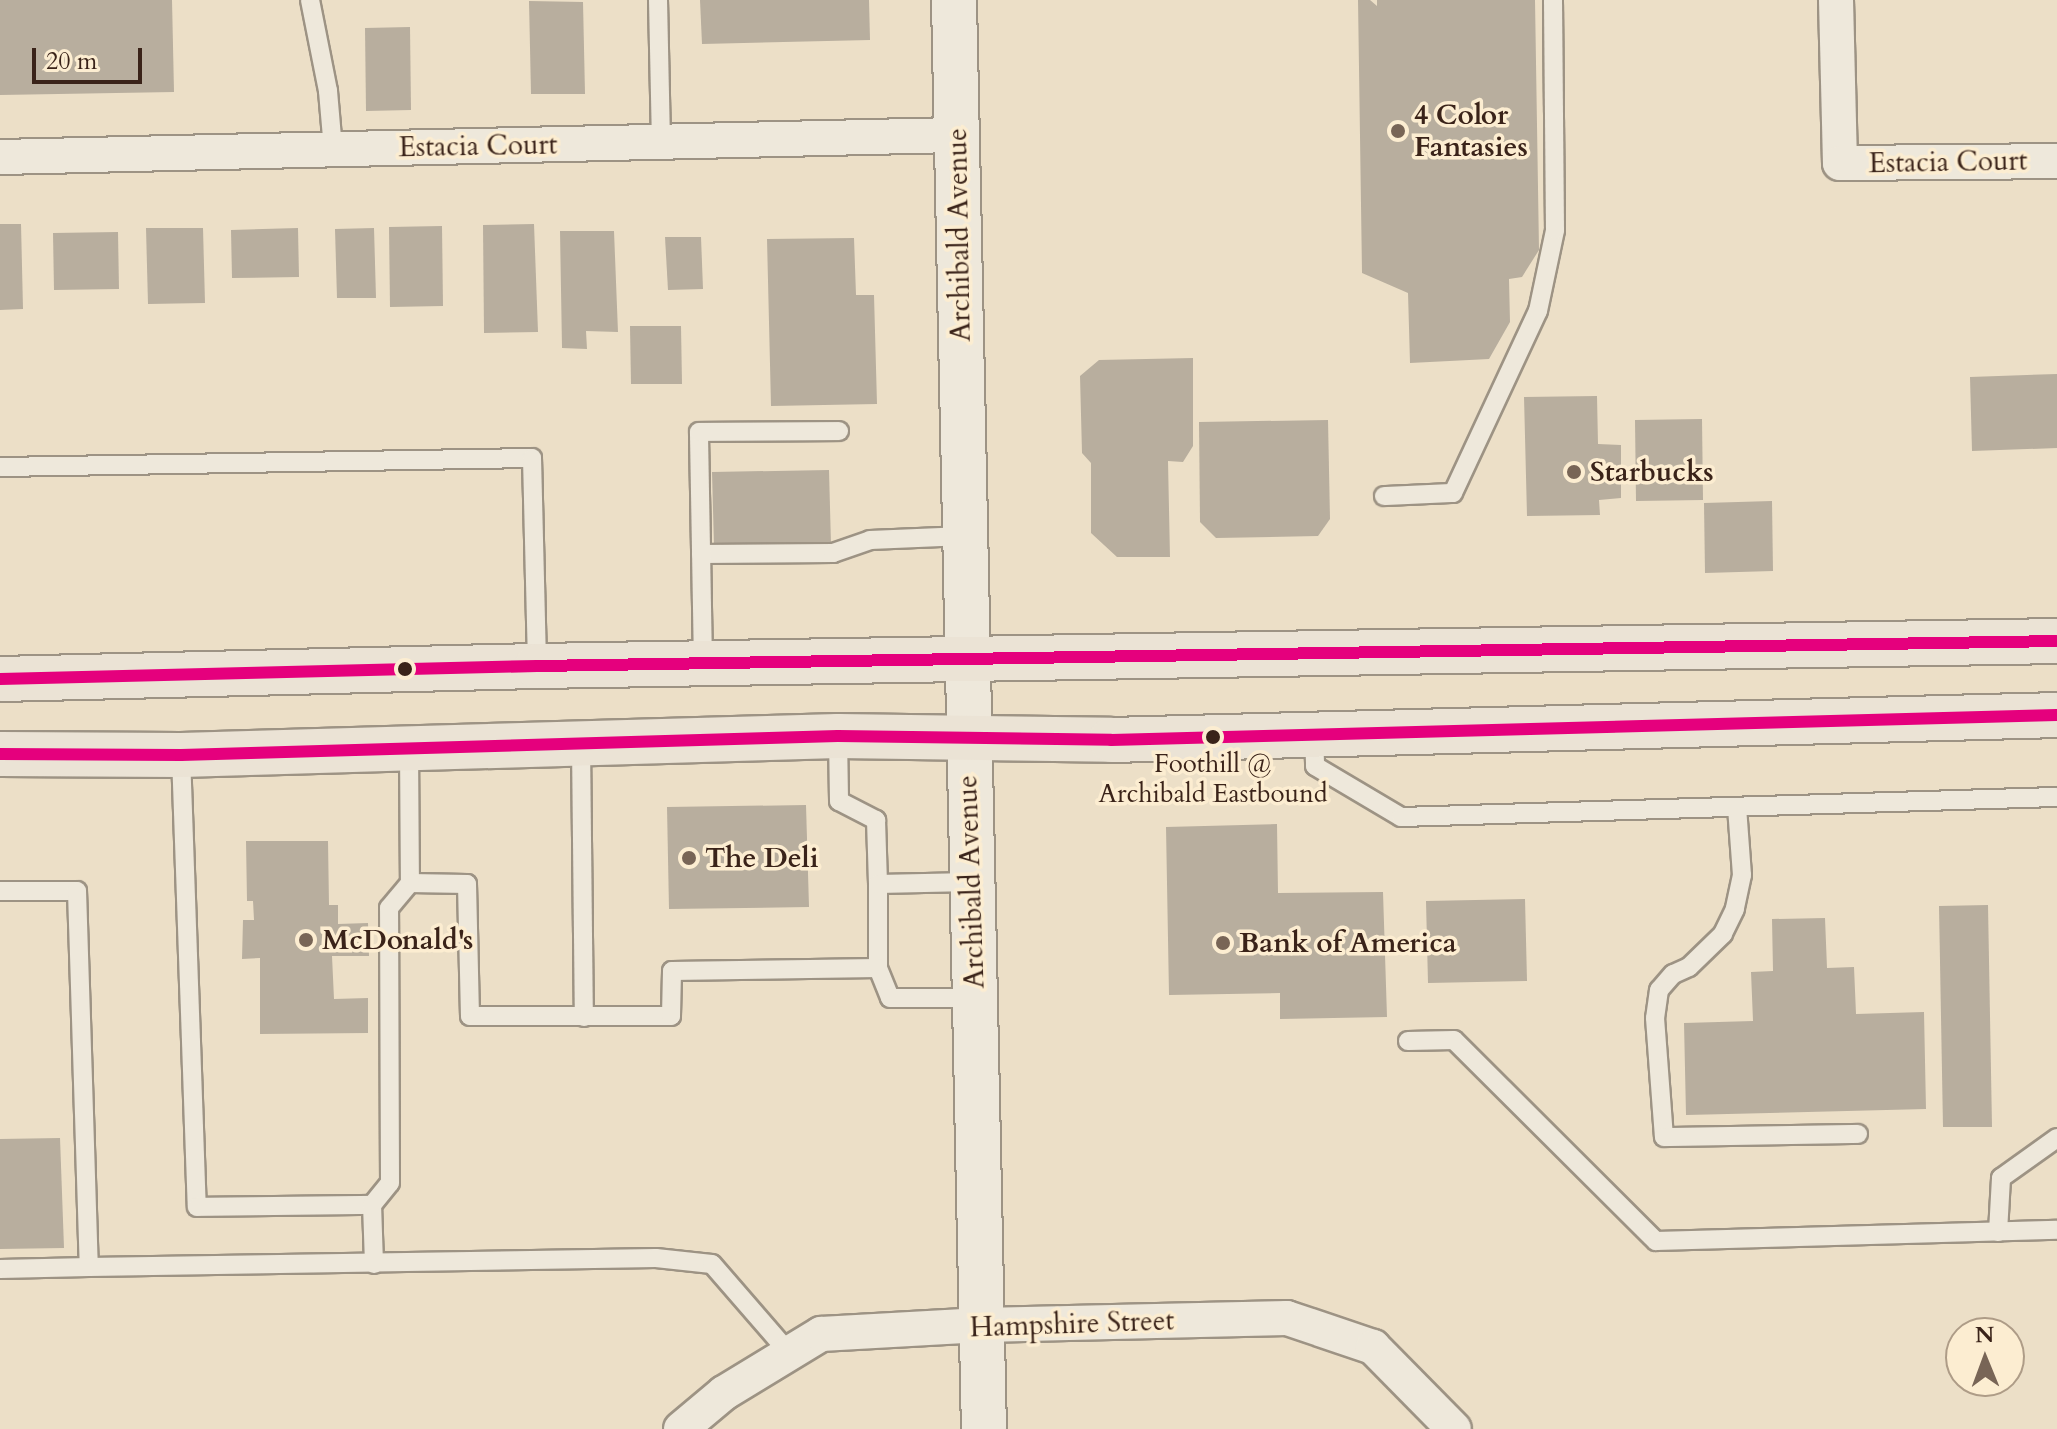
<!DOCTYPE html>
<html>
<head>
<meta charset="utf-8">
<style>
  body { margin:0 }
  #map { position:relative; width:2057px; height:1429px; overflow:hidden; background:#ecdfc7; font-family:Cardo,serif }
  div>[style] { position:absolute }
  .building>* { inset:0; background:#b8ae9e }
  .roads { filter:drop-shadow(2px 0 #9d9384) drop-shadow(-2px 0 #9d9384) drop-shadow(0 2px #9d9384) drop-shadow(0 -2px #9d9384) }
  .lane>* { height:18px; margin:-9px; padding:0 9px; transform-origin:9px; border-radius:9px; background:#eee8db }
  .street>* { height:34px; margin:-17px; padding:0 17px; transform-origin:17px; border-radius:17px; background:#eee8db }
  .secondary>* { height:44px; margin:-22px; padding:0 22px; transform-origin:22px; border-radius:22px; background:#eee8db }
  .primary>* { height:44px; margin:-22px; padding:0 22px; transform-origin:22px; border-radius:22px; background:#ebe3d5 }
  .bus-1>* { height:12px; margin:-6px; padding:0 6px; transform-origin:6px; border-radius:6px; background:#e5007d }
  .dots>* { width:22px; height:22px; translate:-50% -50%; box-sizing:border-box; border:4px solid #fcedd1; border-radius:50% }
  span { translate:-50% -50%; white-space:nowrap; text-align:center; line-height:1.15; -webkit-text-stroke:7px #fcedd1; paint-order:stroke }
  .bus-label { font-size:26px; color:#3a2319 }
  .poi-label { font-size:28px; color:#3a2319; font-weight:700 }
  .left { translate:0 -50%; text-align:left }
  .street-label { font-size:28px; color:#3a2319 }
  .north { position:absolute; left:1945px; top:1317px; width:80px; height:80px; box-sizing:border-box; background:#fcedd1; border:2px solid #ae9c87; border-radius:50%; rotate:359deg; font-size:22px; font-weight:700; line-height:32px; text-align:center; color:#3a2319 }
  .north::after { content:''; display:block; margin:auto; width:28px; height:36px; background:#786556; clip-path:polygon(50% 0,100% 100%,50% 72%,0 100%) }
  .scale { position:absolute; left:32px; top:48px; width:110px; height:36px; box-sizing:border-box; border:4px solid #3a2319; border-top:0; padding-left:10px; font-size:24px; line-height:28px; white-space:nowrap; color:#3a2319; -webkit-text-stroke:6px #fcedd1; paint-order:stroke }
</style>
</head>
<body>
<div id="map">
  <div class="building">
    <i style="clip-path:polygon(0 0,172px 0,174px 92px,0 95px)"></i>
    <i style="clip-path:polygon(700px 0,869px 0,870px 40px,702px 44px)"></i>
    <i style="clip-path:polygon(1358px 0,1370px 0,1377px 6px,1377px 0,1535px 0,1539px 250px,1522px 277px,1509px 279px,1510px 322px,1489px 359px,1410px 363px,1408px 293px,1362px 273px)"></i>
    <i style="clip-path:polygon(529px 1px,583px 2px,585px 94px,531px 94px)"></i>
    <i style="clip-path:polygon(410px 27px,411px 110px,366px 111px,365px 28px)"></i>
    <i style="clip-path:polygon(0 224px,21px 224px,23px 309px,0 310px)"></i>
    <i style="clip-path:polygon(534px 224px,538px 332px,484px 333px,483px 225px)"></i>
    <i style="clip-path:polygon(442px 226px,443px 306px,390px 307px,389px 227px)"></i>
    <i style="clip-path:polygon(146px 228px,203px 228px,205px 303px,148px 304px)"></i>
    <i style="clip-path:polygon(298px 228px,299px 277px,232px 278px,231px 230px)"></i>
    <i style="clip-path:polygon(374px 228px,376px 298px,337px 298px,335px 229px)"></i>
    <i style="clip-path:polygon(560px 231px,614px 231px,618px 332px,586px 331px,587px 349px,562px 348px)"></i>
    <i style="clip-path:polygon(118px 232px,119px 289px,54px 290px,53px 233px)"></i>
    <i style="clip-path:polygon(665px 237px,701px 237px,703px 289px,668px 290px)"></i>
    <i style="clip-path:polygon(854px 238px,856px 295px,874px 295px,877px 404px,771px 406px,767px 239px)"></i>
    <i style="clip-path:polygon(630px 326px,681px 326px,682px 384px,631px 384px)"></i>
    <i style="clip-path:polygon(1193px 358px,1193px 446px,1183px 462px,1168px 461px,1170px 557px,1117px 557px,1091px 533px,1091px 463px,1082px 453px,1080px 376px,1099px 360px)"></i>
    <i style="clip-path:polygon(2057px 374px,2057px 448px,1972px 451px,1970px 377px)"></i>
    <i style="clip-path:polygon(1597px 396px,1598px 444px,1621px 445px,1621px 498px,1599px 500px,1600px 515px,1527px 516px,1524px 397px)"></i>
    <i style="clip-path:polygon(1702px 419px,1703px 500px,1636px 501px,1635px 420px)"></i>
    <i style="clip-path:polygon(1328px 420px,1330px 519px,1318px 536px,1216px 538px,1200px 522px,1199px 422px)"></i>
    <i style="clip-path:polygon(829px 470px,831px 545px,714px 546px,712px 472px)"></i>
    <i style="clip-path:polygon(1772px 501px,1773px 571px,1705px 573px,1704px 503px)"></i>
    <i style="clip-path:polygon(806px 805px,809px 907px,669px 909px,667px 807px)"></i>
    <i style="clip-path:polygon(1277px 824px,1278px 893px,1383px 892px,1387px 1017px,1280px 1019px,1280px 993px,1169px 995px,1166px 827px)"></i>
    <i style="clip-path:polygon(246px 841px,328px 841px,329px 905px,338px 905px,338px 924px,368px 923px,369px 956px,332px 956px,334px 999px,368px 998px,368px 1033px,260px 1034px,260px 958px,242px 959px,243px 920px,254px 920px,253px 901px,247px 901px)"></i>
    <i style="clip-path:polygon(1525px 899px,1527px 981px,1428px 983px,1426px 901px)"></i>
    <i style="clip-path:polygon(1988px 905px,1992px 1127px,1943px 1127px,1939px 906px)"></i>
    <i style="clip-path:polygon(1825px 918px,1827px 968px,1854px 967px,1856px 1014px,1924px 1012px,1926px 1109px,1686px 1115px,1684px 1023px,1753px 1021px,1751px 972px,1773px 971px,1772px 919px)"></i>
    <i style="clip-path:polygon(60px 1138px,64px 1248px,0 1249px,0 1139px)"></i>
  </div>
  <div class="roads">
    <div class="lane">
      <i style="left:310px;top:0;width:93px;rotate:78.8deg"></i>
      <i style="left:328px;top:91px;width:58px;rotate:85.1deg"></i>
      <i style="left:658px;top:0;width:142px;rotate:88.8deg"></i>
      <i style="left:0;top:467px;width:532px;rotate:-0.97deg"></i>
      <i style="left:532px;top:458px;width:208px;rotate:88.6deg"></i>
      <i style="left:1384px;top:496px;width:69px;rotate:-2.5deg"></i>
      <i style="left:1453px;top:493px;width:201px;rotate:-65deg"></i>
      <i style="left:1538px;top:311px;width:83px;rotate:-78.1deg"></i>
      <i style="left:1555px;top:230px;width:230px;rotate:-90.5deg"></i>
      <i style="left:701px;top:554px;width:132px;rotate:-0.4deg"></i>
      <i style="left:833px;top:553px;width:39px;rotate:-19deg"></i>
      <i style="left:870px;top:540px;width:95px;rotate:-2.4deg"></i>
      <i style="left:703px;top:664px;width:232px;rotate:-91deg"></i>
      <i style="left:699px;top:432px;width:140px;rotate:-0.4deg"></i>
      <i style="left:1314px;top:734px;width:32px;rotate:88deg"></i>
      <i style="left:1315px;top:766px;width:100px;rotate:30.7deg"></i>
      <i style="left:1401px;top:817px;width:656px;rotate:-1.75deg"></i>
      <i style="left:838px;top:736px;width:65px;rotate:89.1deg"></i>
      <i style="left:839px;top:801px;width:42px;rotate:27.2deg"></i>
      <i style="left:876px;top:820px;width:64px;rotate:88.2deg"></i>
      <i style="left:581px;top:744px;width:273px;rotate:89.4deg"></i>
      <i style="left:409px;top:748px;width:135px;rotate:89.6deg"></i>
      <i style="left:410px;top:883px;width:57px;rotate:1deg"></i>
      <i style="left:467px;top:884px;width:132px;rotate:88.7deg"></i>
      <i style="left:470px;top:1016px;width:201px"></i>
      <i style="left:671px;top:1016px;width:45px;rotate:-88.7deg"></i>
      <i style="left:672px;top:971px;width:206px;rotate:-0.8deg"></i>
      <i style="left:878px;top:968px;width:84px;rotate:-90deg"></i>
      <i style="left:878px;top:884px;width:93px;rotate:-1.2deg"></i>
      <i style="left:181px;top:755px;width:452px;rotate:88deg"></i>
      <i style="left:197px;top:1207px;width:175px;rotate:-0.7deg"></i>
      <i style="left:1737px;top:807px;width:68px;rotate:85.8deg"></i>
      <i style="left:1742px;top:875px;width:35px;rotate:102deg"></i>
      <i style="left:1735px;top:909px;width:28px;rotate:116deg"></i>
      <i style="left:1723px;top:934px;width:47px;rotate:135.9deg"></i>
      <i style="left:1689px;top:967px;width:17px;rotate:156deg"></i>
      <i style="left:1673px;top:974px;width:21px;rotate:131deg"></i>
      <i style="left:1659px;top:990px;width:28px;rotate:98deg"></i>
      <i style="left:1655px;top:1018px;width:119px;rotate:85.7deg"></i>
      <i style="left:1664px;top:1137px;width:194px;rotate:-0.9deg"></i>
      <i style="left:0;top:891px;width:77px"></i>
      <i style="left:77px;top:891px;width:376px;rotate:88.2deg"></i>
      <i style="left:89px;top:1267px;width:567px;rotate:-0.91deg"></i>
      <i style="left:656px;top:1258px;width:56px;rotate:6.1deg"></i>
      <i style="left:712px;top:1264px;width:118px;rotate:49.1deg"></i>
      <i style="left:878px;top:968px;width:32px;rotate:68deg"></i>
      <i style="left:890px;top:998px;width:84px"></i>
      <i style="left:1408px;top:1041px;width:46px;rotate:-1.2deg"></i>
      <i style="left:1454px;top:1040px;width:285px;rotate:44.9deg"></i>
      <i style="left:1656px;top:1241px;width:401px;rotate:-1.6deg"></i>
      <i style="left:1998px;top:1232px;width:54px;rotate:-86.8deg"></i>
      <i style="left:2001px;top:1178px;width:69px;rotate:-35.5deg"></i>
      <i style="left:374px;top:1264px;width:59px;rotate:-91.9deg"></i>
      <i style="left:372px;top:1205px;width:28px;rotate:-51deg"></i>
      <i style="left:390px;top:1183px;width:275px;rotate:-90.2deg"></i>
      <i style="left:389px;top:908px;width:33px;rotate:-50deg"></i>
      <i style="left:0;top:1269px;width:89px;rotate:-1.3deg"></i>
    </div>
    <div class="street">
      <i style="left:1836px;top:0;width:163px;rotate:88.6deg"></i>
      <i style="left:1840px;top:163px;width:217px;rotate:-0.5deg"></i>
      <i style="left:0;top:157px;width:955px;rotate:-1.32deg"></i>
      <i style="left:681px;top:1429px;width:56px;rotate:-39.9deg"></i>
      <i style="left:724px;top:1393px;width:114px;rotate:-31.3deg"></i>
      <i style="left:821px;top:1334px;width:161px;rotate:-3.2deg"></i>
      <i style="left:982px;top:1325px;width:305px;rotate:-1.3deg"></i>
      <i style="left:1287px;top:1318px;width:91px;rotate:18.6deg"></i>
      <i style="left:1373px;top:1347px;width:115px;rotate:45.4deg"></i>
    </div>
    <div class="secondary">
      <i style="left:954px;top:0;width:1429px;rotate:88.8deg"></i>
    </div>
    <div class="primary">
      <i style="left:0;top:679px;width:537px;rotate:-1.39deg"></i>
      <i style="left:537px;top:666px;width:1520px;rotate:-0.94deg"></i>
      <i style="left:0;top:754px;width:181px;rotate:0.3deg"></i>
      <i style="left:181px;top:755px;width:657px;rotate:-1.66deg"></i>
      <i style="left:838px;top:736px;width:273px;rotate:0.8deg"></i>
      <i style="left:1111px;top:740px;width:946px;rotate:-1.51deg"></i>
    </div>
  </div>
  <div class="bus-1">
    <i style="left:0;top:679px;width:537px;rotate:-1.39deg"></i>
    <i style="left:537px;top:666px;width:1520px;rotate:-0.94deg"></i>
    <i style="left:0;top:754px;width:181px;rotate:0.3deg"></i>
    <i style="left:181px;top:755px;width:657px;rotate:-1.66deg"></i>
    <i style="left:838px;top:736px;width:273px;rotate:0.8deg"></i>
    <i style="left:1111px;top:740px;width:946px;rotate:-1.51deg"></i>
  </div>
  <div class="dots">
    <i style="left:1398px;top:131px;background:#786556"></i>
    <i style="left:1574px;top:472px;background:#786556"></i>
    <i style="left:405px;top:669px;background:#3a2319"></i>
    <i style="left:1213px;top:737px;background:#3a2319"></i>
    <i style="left:689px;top:858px;background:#786556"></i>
    <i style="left:306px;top:940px;background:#786556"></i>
    <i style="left:1223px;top:943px;background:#786556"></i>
  </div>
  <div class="bus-label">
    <span style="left:1213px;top:779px">Foothill @<br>Archibald Eastbound</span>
  </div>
  <div class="poi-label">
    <span class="left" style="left:1414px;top:131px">4 Color<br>Fantasies</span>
    <span class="left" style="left:1590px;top:472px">Starbucks</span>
    <span class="left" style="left:705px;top:858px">The Deli</span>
    <span class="left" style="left:322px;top:940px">McDonald's</span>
    <span class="left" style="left:1239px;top:943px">Bank of America</span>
  </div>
  <div class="street-label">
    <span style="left:478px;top:146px;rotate:-1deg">Estacia Court</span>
    <span style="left:1948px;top:162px;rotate:-1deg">Estacia Court</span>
    <span style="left:959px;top:235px;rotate:-91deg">Archibald Avenue</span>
    <span style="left:971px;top:882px;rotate:-92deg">Archibald Avenue</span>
    <span style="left:1072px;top:1324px;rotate:-2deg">Hampshire Street</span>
  </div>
  <div class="north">N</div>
  <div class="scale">20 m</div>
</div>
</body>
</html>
